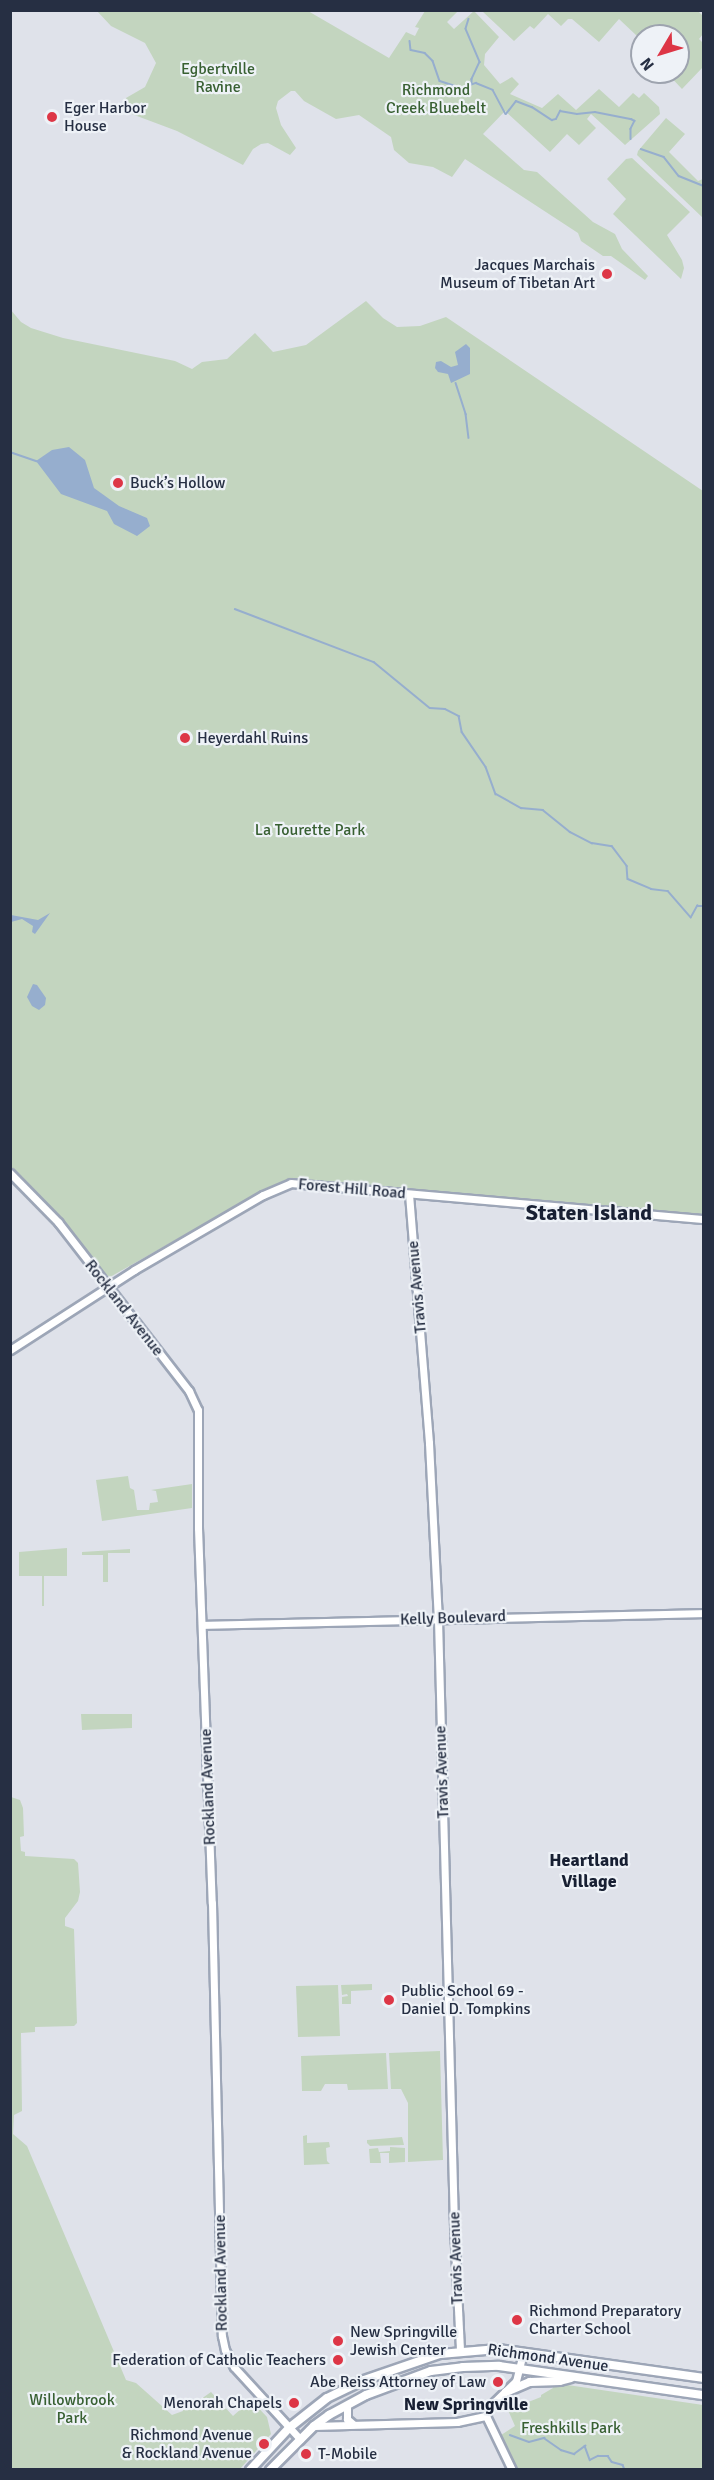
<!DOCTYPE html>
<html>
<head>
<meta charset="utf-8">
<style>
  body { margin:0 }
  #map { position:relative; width:714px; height:2480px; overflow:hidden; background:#dfe2ea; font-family:Signika,sans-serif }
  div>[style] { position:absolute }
  .green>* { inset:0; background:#c3d5bf }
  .water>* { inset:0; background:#96aece }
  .stream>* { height:1.5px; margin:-0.75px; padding:0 0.75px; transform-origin:0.75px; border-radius:0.75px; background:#96aece }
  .roads { filter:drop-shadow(2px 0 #9da6b7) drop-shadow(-2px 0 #9da6b7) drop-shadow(0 2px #9da6b7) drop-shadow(0 -2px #9da6b7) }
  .secondary>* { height:7px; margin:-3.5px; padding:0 3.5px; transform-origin:3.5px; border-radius:3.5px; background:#fff }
  .primary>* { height:8px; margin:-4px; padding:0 4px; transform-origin:4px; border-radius:4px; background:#fff }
  .dots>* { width:16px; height:16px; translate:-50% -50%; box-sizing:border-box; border:3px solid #eef2f7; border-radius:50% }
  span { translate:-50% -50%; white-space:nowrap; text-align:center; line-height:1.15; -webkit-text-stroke:4.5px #eef2f7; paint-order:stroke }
  .park-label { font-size:16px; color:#386032 }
  .poi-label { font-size:16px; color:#262f43 }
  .left { translate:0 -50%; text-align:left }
  .right { translate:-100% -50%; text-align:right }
  .street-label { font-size:16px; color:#262f43 }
  .neighbourhood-label { font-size:18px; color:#182033; font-weight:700 }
  .district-label { font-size:22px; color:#182033; font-weight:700 }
  .frame { position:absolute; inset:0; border:12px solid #262f43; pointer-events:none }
  .north { position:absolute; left:630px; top:24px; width:60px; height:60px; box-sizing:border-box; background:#eef2f7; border:2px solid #9ea4af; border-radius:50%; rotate:232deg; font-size:16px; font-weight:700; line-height:24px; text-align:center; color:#262f43 }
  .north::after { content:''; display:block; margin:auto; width:21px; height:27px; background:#dd3646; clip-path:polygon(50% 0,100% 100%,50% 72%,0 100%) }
</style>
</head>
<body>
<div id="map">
  <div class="green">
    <i style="clip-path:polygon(97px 11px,308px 11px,389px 58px,406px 32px,415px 36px,419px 28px,415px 27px,425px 11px,458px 11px,447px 22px,454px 29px,474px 11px,499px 37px,485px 54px,484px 65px,500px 84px,512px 77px,519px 84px,510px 94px,542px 108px,558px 94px,576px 110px,599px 89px,619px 107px,633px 93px,639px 98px,644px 93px,659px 107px,660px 114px,625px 145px,591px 114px,587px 119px,596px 128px,579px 145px,567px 134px,550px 152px,505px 111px,483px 134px,524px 170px,537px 172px,593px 222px,615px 234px,622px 249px,648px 276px,645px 280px,611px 256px,603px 256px,581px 241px,578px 233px,465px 159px,452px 177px,433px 167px,409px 163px,394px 150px,391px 137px,359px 115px,336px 119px,304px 101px,295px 91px,291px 91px,278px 101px,276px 108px,281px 125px,296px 148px,290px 155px,268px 143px,261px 144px,253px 149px,243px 165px,177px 131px,129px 113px,126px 98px,145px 87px,156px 63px,145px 43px,111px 26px)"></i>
    <i style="clip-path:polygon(482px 11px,698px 11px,703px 16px,703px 34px,699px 39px,703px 43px,703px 67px,682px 89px,666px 72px,678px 72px,678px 36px,642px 36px,642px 49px,634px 40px,637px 36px,619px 19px,599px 42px,572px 19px,568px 19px,561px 26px,548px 14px,534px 29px,530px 26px,514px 41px)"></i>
    <i style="clip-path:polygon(666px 118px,685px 134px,669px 152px,698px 181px,703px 179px,703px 218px,637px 155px,638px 151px)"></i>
    <i style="clip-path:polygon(632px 158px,690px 212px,667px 235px,682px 260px,684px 268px,681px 279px,613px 214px,626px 199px,607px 179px,626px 159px)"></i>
    <i style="clip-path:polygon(366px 301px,383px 318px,397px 327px,420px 326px,446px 317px,703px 491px,703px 1216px,296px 1179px,262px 1191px,110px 1277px,99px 1270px,60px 1218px,11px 1168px,10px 309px,21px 322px,31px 328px,63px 338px,175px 361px,192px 369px,202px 362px,227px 359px,255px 333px,273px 352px,306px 345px)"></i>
    <i style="clip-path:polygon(128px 1476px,130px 1488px,134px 1490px,137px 1510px,149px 1510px,150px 1503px,158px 1502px,156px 1491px,151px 1490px,192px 1484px,192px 1508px,102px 1521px,96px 1480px)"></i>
    <i style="clip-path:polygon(67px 1548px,67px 1576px,44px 1576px,44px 1606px,42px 1606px,42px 1576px,19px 1576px,19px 1552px)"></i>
    <i style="clip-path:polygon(130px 1549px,130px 1553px,108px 1553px,108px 1582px,103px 1582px,103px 1555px,82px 1555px,82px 1552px)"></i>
    <i style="clip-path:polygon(11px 1661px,11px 1797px,20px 1800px,23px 1808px,24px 1836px,20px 1837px,21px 1851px,25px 1852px,25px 1856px,74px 1859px,78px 1863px,80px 1892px,78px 1901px,65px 1918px,65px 1926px,74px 1929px,77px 2023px,74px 2026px,35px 2027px,35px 2032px,21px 2033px,22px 2111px,14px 2115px,13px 2134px,27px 2146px,126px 2380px,136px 2383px,172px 2415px,183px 2411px,184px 2405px,190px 2399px,201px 2399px,211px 2392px,233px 2416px,251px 2400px,267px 2417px,271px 2434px,240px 2469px,11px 2469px)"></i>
    <i style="clip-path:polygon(81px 1714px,132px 1714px,132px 1728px,82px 1730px)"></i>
    <i style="clip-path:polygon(372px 1984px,372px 1990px,351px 1991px,351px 2004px,342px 2004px,342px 1997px,348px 1996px,347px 1994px,342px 1995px,341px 1985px)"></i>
    <i style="clip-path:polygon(338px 1985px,340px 2036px,298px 2037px,296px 1986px)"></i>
    <i style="clip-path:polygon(440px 2051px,443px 2160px,408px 2162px,408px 2103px,401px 2089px,391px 2089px,389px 2053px)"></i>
    <i style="clip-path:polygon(386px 2053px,388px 2089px,348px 2090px,347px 2084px,325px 2084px,321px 2091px,302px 2091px,301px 2056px)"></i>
    <i style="clip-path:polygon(307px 2135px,307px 2143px,329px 2142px,330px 2147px,326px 2148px,327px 2161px,330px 2164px,304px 2165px,303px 2136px)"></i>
    <i style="clip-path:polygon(402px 2137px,404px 2145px,370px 2146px,367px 2143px,367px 2140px)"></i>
    <i style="clip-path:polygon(390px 2147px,405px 2148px,405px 2162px,389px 2163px,389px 2153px,380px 2153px,381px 2163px,370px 2163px,369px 2149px,378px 2148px,379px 2152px,390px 2151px)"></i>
    <i style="clip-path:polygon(554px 2383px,703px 2405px,703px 2469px,515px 2469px,498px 2437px,515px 2426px,508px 2410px,541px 2397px,541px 2395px,553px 2388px)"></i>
  </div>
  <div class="water">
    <i style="clip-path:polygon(466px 344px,470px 348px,470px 374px,451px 383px,448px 374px,438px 372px,435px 368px,436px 362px,441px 361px,451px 367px,458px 365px,455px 352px)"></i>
    <i style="clip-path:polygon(69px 447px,85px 460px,94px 488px,119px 506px,147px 518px,150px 526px,137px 536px,114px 524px,107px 511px,61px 494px,36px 461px,52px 450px)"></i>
    <i style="clip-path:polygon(50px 913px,35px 934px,32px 932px,33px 926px,22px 919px,11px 922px,11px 915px,38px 920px)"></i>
    <i style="clip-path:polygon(33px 984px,37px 985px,46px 998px,45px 1005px,39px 1010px,32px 1006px,27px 997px)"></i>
  </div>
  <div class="stream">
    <i style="left:469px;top:19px;width:10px;rotate:107deg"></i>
    <i style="left:466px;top:29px;width:36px;rotate:67deg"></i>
    <i style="left:480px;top:62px;width:19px;rotate:115deg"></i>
    <i style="left:472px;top:79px;width:5px;rotate:90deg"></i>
    <i style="left:410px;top:41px;width:9px;rotate:84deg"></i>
    <i style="left:411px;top:50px;width:14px;rotate:12deg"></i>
    <i style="left:425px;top:53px;width:11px;rotate:45deg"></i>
    <i style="left:433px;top:61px;width:21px;rotate:71deg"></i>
    <i style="left:440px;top:81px;width:23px;rotate:18deg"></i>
    <i style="left:462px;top:88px;width:15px;rotate:-20deg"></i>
    <i style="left:476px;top:83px;width:18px;rotate:22deg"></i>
    <i style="left:493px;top:90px;width:27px;rotate:62deg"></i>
    <i style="left:506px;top:114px;width:16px;rotate:-52deg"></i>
    <i style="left:516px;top:101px;width:17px;rotate:21deg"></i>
    <i style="left:532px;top:107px;width:24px;rotate:33deg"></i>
    <i style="left:552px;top:120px;width:4px;rotate:-14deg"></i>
    <i style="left:556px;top:119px;width:9px;rotate:-63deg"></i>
    <i style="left:560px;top:111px;width:17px;rotate:10deg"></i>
    <i style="left:577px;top:114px;width:18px;rotate:-6deg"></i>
    <i style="left:595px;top:112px;width:37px;rotate:11deg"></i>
    <i style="left:631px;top:119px;width:4px;rotate:27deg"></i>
    <i style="left:635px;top:121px;width:9px;rotate:117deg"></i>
    <i style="left:631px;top:129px;width:10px;rotate:90deg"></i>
    <i style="left:641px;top:149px;width:24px;rotate:19deg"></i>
    <i style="left:664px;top:157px;width:24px;rotate:52deg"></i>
    <i style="left:679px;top:176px;width:27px;rotate:22deg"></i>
    <i style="left:456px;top:383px;width:33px;rotate:72deg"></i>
    <i style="left:466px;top:414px;width:24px;rotate:83deg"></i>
    <i style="left:10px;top:452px;width:28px;rotate:19deg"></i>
    <i style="left:235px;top:609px;width:149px;rotate:20.9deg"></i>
    <i style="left:374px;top:662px;width:72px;rotate:39.4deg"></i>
    <i style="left:430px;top:708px;width:15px;rotate:4deg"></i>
    <i style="left:445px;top:709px;width:16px;rotate:27deg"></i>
    <i style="left:459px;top:716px;width:16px;rotate:79deg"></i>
    <i style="left:462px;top:732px;width:42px;rotate:55.6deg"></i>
    <i style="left:486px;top:767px;width:29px;rotate:70deg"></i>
    <i style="left:496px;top:794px;width:29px;rotate:29deg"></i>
    <i style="left:521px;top:808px;width:22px;rotate:5deg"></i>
    <i style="left:543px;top:810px;width:35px;rotate:39deg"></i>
    <i style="left:570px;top:832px;width:25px;rotate:27deg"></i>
    <i style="left:592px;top:843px;width:20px;rotate:9deg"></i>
    <i style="left:612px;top:846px;width:25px;rotate:53deg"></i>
    <i style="left:627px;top:866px;width:13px;rotate:86deg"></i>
    <i style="left:628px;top:879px;width:25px;rotate:23deg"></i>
    <i style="left:651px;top:889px;width:17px;rotate:7deg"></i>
    <i style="left:668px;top:891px;width:35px;rotate:49deg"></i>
    <i style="left:691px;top:917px;width:13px;rotate:-61deg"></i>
    <i style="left:697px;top:906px;width:7px"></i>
    <i style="left:510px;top:2435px;width:20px;rotate:20deg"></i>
    <i style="left:529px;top:2442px;width:16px;rotate:-15deg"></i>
    <i style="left:544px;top:2438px;width:21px;rotate:35deg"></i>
    <i style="left:561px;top:2450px;width:14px;rotate:17deg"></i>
    <i style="left:574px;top:2454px;width:14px;rotate:-36deg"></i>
    <i style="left:585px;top:2446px;width:15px;rotate:70deg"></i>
    <i style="left:590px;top:2460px;width:9px;rotate:-27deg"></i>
    <i style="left:598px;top:2456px;width:10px"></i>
    <i style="left:608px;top:2456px;width:7px;rotate:56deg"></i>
    <i style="left:612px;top:2462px;width:11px;rotate:15deg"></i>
    <i style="left:623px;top:2465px;width:5px;rotate:68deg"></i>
  </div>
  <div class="roads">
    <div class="secondary">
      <i style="left:10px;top:1173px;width:69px;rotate:45.6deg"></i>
      <i style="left:58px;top:1222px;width:214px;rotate:52.2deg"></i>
      <i style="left:189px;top:1391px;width:21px;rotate:65deg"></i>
      <i style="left:198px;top:1410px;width:118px;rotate:90deg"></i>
      <i style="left:198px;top:1528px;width:375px;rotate:87.9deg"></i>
      <i style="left:212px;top:1903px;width:433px;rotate:88.7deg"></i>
      <i style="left:222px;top:2336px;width:14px;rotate:78deg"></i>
      <i style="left:225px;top:2350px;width:19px;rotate:62deg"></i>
      <i style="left:234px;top:2367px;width:98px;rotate:47.5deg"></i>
      <i style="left:409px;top:1194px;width:250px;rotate:85.4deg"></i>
      <i style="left:429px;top:1443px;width:176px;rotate:87.1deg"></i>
      <i style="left:438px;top:1619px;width:608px;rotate:88.49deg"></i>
      <i style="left:454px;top:2227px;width:124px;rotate:87.2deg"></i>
      <i style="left:10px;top:1350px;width:148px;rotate:-32.8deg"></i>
      <i style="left:134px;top:1270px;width:149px;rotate:-30.2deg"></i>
      <i style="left:263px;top:1195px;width:30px;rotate:-23deg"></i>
      <i style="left:291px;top:1183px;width:415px;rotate:5deg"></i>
      <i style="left:202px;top:1625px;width:502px;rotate:-1.37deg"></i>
      <i style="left:347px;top:2405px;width:14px;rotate:90deg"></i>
      <i style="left:347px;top:2419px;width:8px;rotate:40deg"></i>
      <i style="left:486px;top:2416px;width:60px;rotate:64.3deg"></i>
      <i style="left:314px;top:2426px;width:143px;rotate:-1.6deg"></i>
      <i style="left:457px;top:2422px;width:30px;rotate:-12deg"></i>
      <i style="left:486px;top:2416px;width:9px;rotate:-72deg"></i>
      <i style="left:489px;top:2407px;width:37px;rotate:-44deg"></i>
      <i style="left:516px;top:2381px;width:29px;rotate:-76deg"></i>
    </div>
    <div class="primary">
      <i style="left:506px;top:2392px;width:26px;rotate:-23deg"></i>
      <i style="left:530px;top:2382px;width:30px;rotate:-2deg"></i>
      <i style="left:560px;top:2381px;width:11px;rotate:-15deg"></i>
      <i style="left:250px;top:2470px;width:57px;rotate:-47.1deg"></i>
      <i style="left:289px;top:2428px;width:48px;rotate:-38.3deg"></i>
      <i style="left:327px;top:2398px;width:41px;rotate:-25.9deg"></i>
      <i style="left:364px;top:2380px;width:80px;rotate:-18.9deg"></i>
      <i style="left:440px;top:2354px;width:58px;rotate:-4.9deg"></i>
      <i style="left:498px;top:2349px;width:208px;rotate:8deg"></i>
      <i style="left:270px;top:2470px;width:62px;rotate:-45deg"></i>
      <i style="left:314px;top:2426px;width:19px;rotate:-36deg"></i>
      <i style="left:329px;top:2415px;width:42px;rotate:-28.4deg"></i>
      <i style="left:366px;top:2395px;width:69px;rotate:-20.3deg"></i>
      <i style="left:431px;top:2371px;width:32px;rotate:-7deg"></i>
      <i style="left:463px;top:2367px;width:36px;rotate:-2deg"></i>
      <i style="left:499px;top:2366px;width:207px;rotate:8.1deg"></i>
    </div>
  </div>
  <div class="dots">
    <i style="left:52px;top:117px;background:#dd3646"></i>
    <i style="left:607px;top:274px;background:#dd3646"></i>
    <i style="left:118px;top:483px;background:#dd3646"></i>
    <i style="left:185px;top:738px;background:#dd3646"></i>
    <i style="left:389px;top:2000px;background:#dd3646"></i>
    <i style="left:517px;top:2320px;background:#dd3646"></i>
    <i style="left:338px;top:2341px;background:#dd3646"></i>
    <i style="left:338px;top:2360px;background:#dd3646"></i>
    <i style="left:498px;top:2382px;background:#dd3646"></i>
    <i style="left:294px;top:2403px;background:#dd3646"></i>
    <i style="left:264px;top:2444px;background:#dd3646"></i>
    <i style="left:306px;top:2454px;background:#dd3646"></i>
  </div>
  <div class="park-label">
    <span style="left:218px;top:78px">Egbertville<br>Ravine</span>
    <span style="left:436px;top:99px">Richmond<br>Creek Bluebelt</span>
    <span style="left:310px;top:830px">La Tourette Park</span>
    <span style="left:72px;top:2409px">Willowbrook<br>Park</span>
    <span style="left:571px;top:2428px">Freshkills Park</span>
  </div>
  <div class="poi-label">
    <span class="left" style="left:64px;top:117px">Eger Harbor<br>House</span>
    <span class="right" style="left:595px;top:274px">Jacques Marchais<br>Museum of Tibetan Art</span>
    <span class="left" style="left:130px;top:483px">Buck’s Hollow</span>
    <span class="left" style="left:197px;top:738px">Heyerdahl Ruins</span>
    <span class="left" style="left:401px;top:2000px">Public School 69 -<br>Daniel D. Tompkins</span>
    <span class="left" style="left:529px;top:2320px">Richmond Preparatory<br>Charter School</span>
    <span class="left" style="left:350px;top:2341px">New Springville<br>Jewish Center</span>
    <span class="right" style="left:326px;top:2360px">Federation of Catholic Teachers</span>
    <span class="right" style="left:486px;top:2382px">Abe Reiss Attorney of Law</span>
    <span class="right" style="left:282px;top:2403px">Menorah Chapels</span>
    <span class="right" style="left:252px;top:2444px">Richmond Avenue<br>&amp; Rockland Avenue</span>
    <span class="left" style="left:318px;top:2454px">T-Mobile</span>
  </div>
  <div class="street-label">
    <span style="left:352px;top:1189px;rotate:5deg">Forest Hill Road</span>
    <span style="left:417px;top:1287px;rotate:-95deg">Travis Avenue</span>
    <span style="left:124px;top:1308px;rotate:52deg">Rockland Avenue</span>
    <span style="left:453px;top:1618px;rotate:-2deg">Kelly Boulevard</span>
    <span style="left:442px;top:1772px;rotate:-92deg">Travis Avenue</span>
    <span style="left:208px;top:1787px;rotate:-92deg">Rockland Avenue</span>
    <span style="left:456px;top:2258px;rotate:-92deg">Travis Avenue</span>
    <span style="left:221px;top:2273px;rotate:-91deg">Rockland Avenue</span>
    <span style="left:548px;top:2358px;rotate:8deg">Richmond Avenue</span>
  </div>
  <div class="neighbourhood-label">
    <span style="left:589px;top:1871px">Heartland<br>Village</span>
    <span style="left:466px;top:2404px">New Springville</span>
  </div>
  <div class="district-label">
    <span style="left:589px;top:1213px">Staten Island</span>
  </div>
  <div class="frame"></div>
  <div class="north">N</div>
</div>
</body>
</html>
